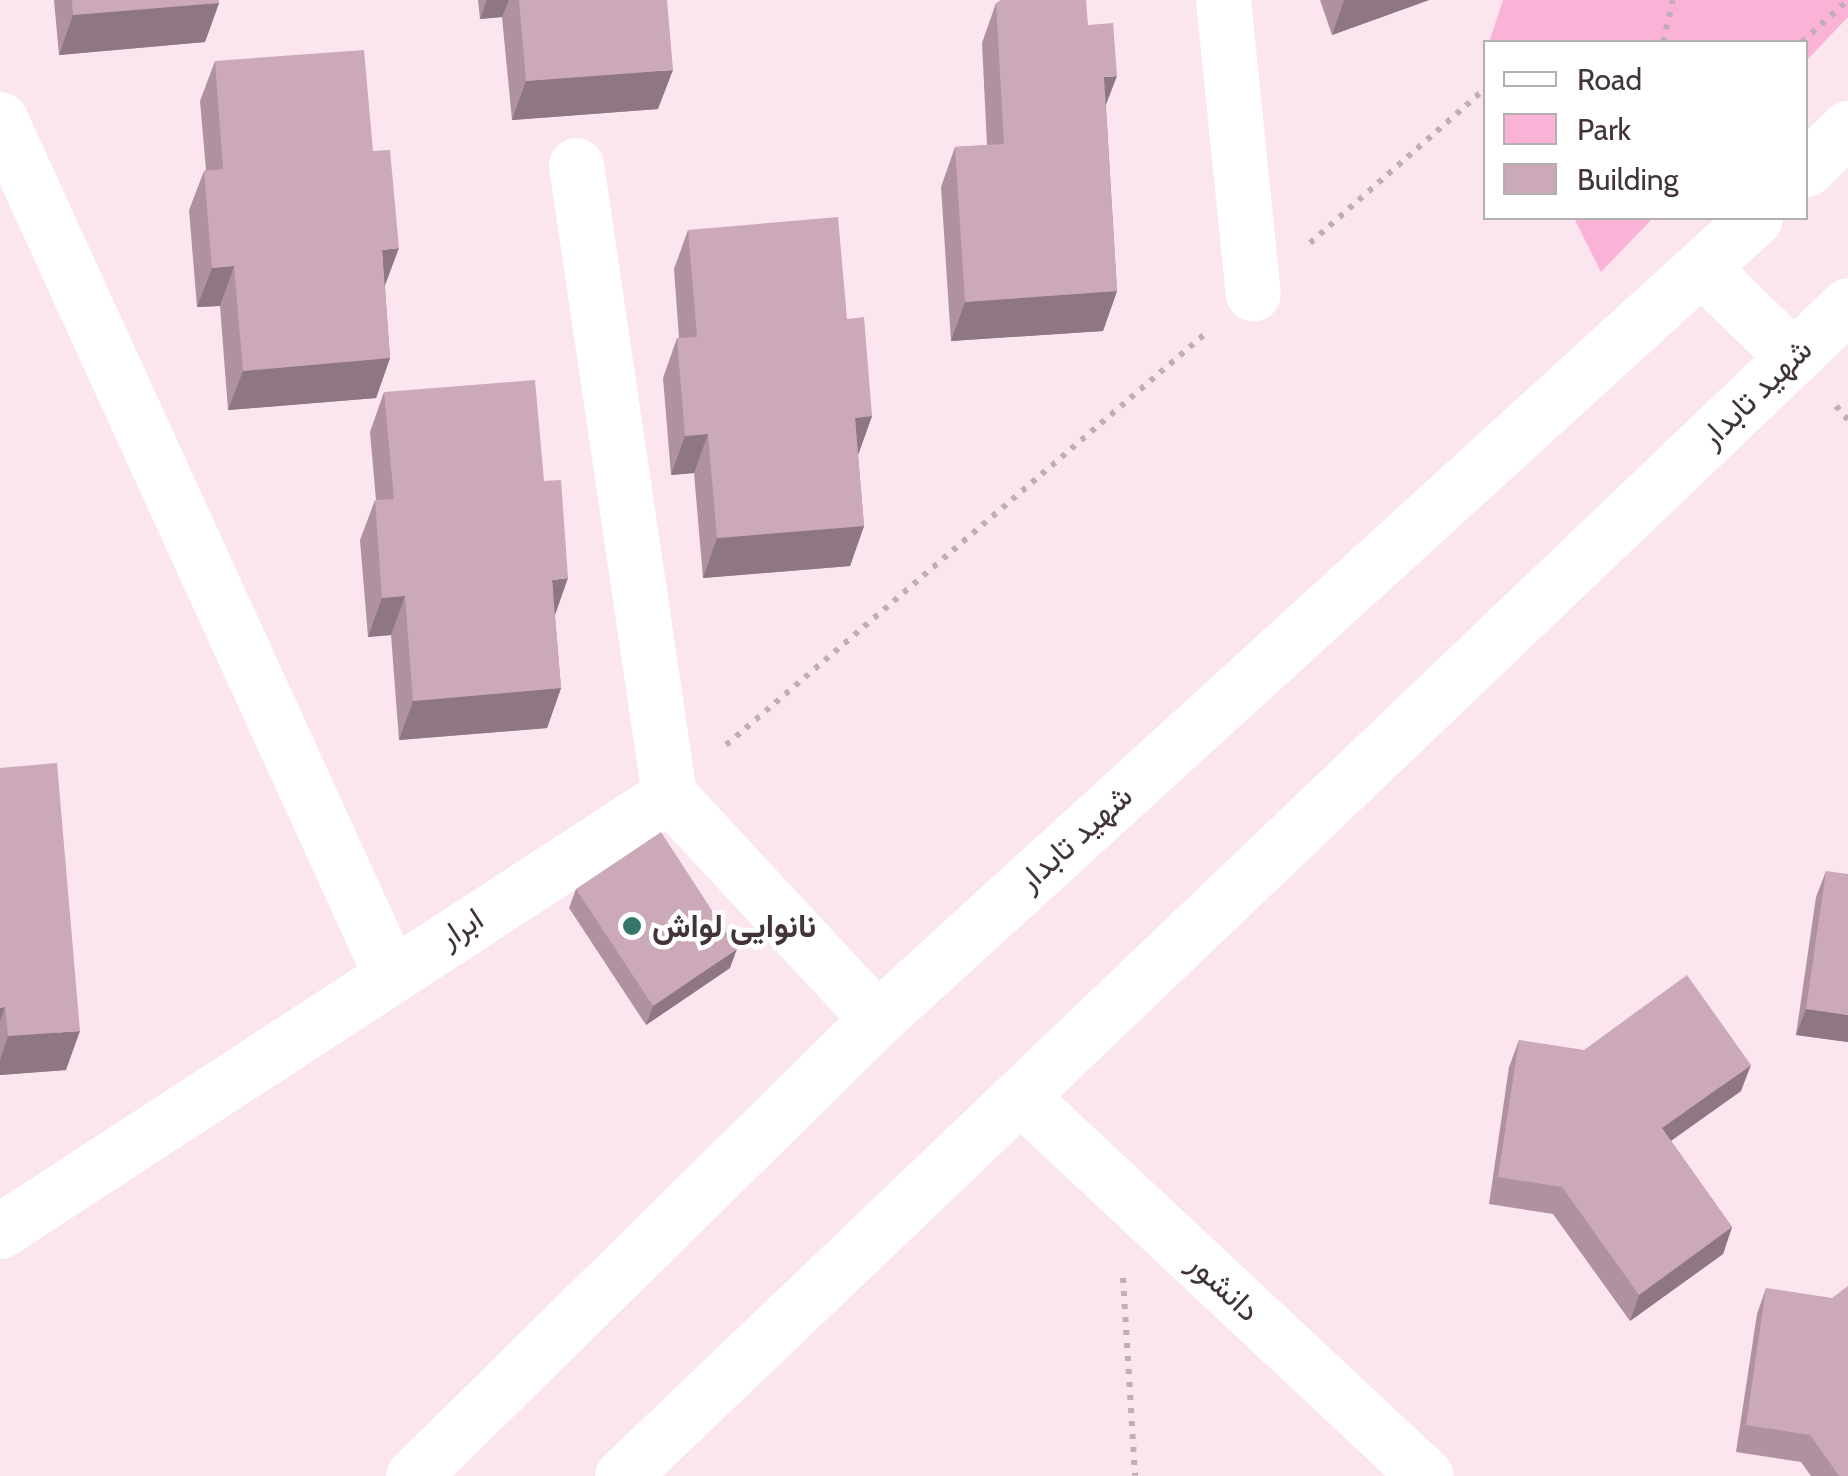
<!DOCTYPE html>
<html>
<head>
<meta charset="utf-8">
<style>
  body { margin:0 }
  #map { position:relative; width:1848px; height:1476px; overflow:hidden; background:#fbe5ef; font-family:Cabin,Vazirmatn,sans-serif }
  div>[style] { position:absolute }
  .green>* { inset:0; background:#fbb2d7 }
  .path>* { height:6px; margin-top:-3px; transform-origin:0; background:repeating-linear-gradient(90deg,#c0adb6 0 5px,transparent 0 13px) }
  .minor>* { height:55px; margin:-27.5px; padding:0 27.5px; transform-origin:27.5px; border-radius:27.5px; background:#fff }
  .major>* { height:55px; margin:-27.5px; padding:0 27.5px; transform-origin:27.5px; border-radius:27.5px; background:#fff }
  .wall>* { inset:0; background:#af919f }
  .shaded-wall>* { inset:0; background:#8e7682 }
  .building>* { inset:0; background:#cba9b9 }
  .dots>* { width:28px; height:28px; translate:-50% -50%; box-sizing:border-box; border:5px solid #fff; border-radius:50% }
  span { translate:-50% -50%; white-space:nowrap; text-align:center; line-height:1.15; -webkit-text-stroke:9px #fff; paint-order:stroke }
  .street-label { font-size:32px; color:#42343a }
  .poi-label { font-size:32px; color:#42343a; font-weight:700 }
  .left { translate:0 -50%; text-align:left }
  .legend { position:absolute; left:1483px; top:40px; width:325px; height:180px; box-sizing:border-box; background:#fff; border:2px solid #b3aeb0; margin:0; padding:12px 18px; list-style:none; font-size:30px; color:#42343a }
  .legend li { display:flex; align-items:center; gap:20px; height:50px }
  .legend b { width:50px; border:2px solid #b3aeb0 }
</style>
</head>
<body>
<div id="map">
  <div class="green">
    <i style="clip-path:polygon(1503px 0,1848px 0,1848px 17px,1806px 61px,1806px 42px,1489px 42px)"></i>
    <i style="clip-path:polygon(1574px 218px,1653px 218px,1601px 272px)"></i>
  </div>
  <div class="path">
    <i style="left:1663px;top:42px;width:43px;rotate:-76.6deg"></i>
    <i style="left:1802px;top:42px;width:62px;rotate:-42.4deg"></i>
    <i style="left:1310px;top:243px;width:235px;rotate:-41.4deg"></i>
    <i style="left:1836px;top:406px;width:18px;rotate:49deg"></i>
    <i style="left:726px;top:745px;width:633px;rotate:-40.64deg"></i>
    <i style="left:1123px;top:1278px;width:198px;rotate:86.5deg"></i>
  </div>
  <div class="minor">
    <i style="left:1223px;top:0;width:295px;rotate:84.2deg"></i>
    <i style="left:0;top:119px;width:939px;rotate:65.46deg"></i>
    <i style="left:576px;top:165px;width:637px;rotate:81.6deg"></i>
    <i style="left:1022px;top:1098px;width:553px;rotate:43.1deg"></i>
    <i style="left:0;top:1231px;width:799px;rotate:-33.09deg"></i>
    <i style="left:669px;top:795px;width:306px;rotate:47.1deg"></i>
  </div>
  <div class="major">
    <i style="left:1806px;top:169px;width:59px;rotate:-44.3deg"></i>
    <i style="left:1702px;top:268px;width:127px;rotate:44.4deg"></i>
    <i style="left:413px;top:1476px;width:651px;rotate:-44.56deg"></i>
    <i style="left:877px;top:1019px;width:1188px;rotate:-42.37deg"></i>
    <i style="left:622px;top:1476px;width:1695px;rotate:-43.69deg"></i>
  </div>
  <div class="wall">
    <i style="clip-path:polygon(54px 0,219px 0,219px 3px,205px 42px,59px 55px)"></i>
    <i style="clip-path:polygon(478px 0,667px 0,658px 109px,512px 120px,502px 17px,480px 19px)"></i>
    <i style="clip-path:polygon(1320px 0,1429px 0,1332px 35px)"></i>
    <i style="clip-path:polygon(996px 3px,1088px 25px,1106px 106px,1117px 291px,1103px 331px,951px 341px,941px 187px,955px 147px,987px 145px,982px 43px)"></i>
    <i style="clip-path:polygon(215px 61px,385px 287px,390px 358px,376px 398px,228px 410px,220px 306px,197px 307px,189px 210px,204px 171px,206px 170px,200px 101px)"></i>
    <i style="clip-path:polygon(688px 230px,847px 319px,872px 416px,858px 455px,864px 526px,850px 566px,703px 578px,694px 473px,671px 475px,663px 378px,677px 338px,679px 338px,674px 269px)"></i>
    <i style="clip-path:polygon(384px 392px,555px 616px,561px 688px,547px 728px,399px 740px,391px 635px,368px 637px,360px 540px,375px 500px,376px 500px,370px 432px)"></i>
    <i style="clip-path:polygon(0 768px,66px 1070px,0 1075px)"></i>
    <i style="clip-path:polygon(1826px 871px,1848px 1042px,1796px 1035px,1816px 897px)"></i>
    <i style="clip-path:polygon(576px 889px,730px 968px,646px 1025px,569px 908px)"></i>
    <i style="clip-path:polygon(1519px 1040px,1741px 1091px,1671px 1141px,1732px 1227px,1723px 1254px,1630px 1321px,1553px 1214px,1489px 1204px,1509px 1067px)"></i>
    <i style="clip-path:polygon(1766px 1288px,1848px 1476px,1811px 1476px,1801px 1462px,1736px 1452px,1757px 1314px)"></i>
  </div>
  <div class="shaded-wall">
    <i style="clip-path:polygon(487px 0,509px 0,502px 17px,480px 19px)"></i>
    <i style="clip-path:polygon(1344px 0,1429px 0,1332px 35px)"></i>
    <i style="clip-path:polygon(219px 3px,205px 42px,59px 55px,73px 15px)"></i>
    <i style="clip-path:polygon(673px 70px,658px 109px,512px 120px,526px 81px)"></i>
    <i style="clip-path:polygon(1117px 76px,1102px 115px,1104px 77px)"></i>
    <i style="clip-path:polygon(399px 248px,384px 288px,382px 250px)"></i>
    <i style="clip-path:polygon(234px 266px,220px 306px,197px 307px,212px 268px)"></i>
    <i style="clip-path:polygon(1117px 291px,1103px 331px,951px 341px,965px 302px)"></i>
    <i style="clip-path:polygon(390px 358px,376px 398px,228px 410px,243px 371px)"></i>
    <i style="clip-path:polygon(872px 416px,858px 455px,855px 418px)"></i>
    <i style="clip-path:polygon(708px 434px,694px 473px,671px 475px,685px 436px)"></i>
    <i style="clip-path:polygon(864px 526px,850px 566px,703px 578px,717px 538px)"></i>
    <i style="clip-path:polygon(568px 578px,554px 618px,552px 580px)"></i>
    <i style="clip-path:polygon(405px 596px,391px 635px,368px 637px,382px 598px)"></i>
    <i style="clip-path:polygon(561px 688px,547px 728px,399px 740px,413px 701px)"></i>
    <i style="clip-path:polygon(737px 949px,730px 968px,646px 1025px,653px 1006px)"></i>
    <i style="clip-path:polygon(5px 1007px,0 1021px,0 1008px)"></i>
    <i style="clip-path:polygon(1806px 1009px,1848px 1015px,1848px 1042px,1796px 1035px)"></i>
    <i style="clip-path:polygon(80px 1031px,66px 1070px,0 1075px,0 1060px,8px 1036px)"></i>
    <i style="clip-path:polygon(1751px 1065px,1741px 1091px,1652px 1154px,1662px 1128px)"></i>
    <i style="clip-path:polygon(1732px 1227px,1723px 1254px,1630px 1321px,1639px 1295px)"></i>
  </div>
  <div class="building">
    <i style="clip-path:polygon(72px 0,219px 0,219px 3px,73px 15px)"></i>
    <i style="clip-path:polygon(519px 0,667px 0,673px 70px,526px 81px)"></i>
    <i style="clip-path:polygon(1001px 0,1086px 0,1088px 25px,1113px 23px,1117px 76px,1104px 77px,1117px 291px,965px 302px,955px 147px,1004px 144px,996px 3px)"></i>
    <i style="clip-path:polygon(364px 50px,373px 151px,390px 150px,399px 248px,382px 250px,390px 358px,243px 371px,234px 266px,212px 268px,204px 171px,223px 169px,215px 61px)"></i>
    <i style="clip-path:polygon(838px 217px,847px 319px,864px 317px,872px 416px,855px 418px,864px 526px,717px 538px,708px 434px,685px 436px,677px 338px,697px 337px,688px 230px)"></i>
    <i style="clip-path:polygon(535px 380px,544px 481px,561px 480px,568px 578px,552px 580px,561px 688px,413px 701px,405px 596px,382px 598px,375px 500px,394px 499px,384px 392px)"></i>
    <i style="clip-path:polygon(57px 763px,80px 1031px,8px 1036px,5px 1007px,0 1008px,0 768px)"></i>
    <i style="clip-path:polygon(661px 832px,737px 949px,653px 1006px,576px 889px)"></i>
    <i style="clip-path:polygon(1826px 871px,1848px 874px,1848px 1015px,1806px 1009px)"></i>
    <i style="clip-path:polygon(1687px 975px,1751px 1065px,1662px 1128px,1732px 1227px,1639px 1295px,1562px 1187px,1498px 1177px,1519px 1040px,1584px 1050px)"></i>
    <i style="clip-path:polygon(1848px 1286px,1848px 1476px,1839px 1476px,1810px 1435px,1746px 1425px,1766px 1288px,1832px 1298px)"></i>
  </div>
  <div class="dots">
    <i style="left:632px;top:926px;background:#35786a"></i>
  </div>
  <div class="street-label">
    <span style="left:1756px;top:393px;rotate:-44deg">شهید تابدار</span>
    <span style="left:1075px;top:838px;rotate:-42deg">شهید تابدار</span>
    <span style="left:461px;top:928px;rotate:-33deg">ابرار</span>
    <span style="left:1224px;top:1287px;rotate:43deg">دانشور</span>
  </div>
  <div class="poi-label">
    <span class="left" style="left:652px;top:926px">نانوایی لواش</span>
  </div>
  <ul class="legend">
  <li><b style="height:12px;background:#fff"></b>Road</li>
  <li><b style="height:28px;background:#fbb2d7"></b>Park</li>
  <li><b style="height:28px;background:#cba9b9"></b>Building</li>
  </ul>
</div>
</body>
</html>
